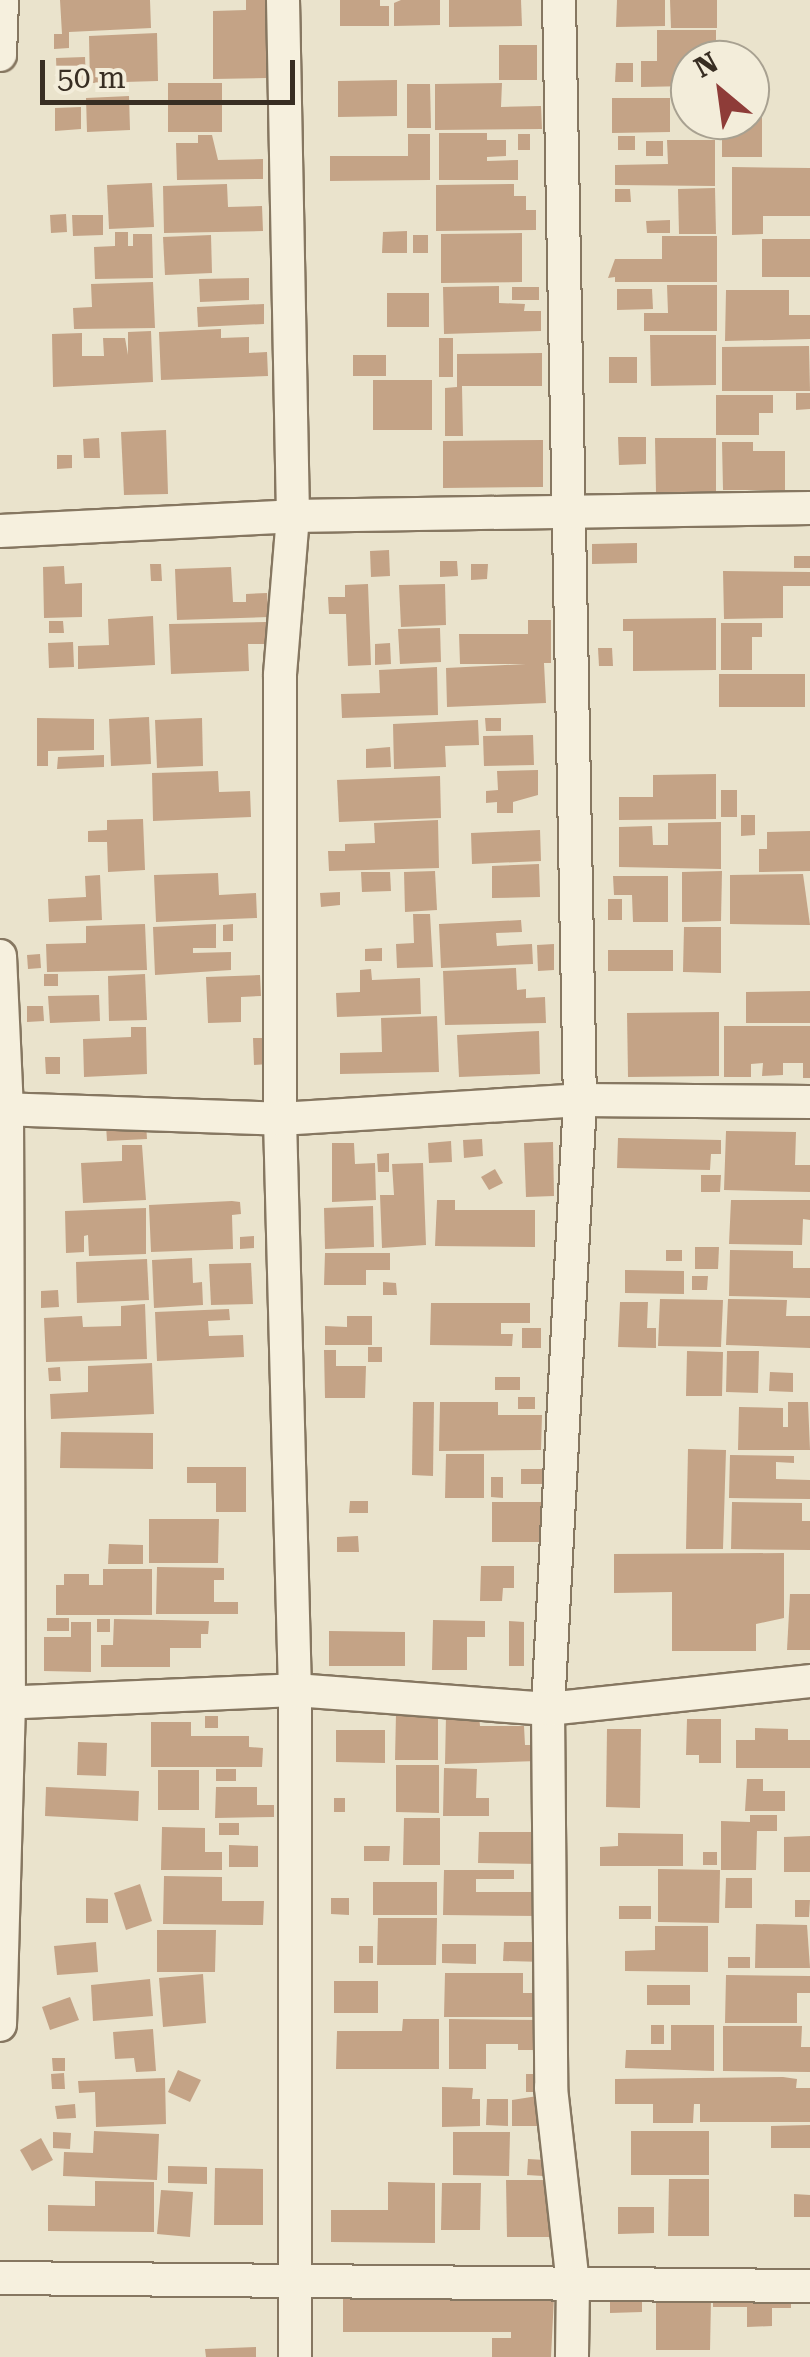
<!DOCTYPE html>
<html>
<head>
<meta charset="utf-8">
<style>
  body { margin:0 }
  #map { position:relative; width:810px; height:2357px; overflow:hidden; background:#eae3cc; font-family:"Roboto Serif",serif }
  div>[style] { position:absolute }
  .building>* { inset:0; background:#c4a386 }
  .roads { filter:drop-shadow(2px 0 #867761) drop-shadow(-2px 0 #867761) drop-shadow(0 2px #867761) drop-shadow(0 -2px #867761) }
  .minor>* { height:32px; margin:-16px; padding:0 16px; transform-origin:16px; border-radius:16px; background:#f6f0de }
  span { translate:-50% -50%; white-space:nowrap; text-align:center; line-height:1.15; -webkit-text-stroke:10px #f3edda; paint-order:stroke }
  .north { position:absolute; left:670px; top:40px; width:100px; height:100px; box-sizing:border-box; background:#f3edda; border:2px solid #a8a191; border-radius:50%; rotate:331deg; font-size:28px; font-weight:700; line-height:40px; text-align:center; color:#382e23 }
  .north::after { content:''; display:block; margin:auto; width:35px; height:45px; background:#8e3c38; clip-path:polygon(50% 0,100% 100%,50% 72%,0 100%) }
  .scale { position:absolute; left:40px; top:60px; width:255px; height:45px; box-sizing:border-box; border:5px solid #382e23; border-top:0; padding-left:12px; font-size:30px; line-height:35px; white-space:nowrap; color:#382e23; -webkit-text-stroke:8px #f3edda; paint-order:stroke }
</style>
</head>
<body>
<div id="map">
  <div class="building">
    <i style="clip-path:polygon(60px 0,150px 0,151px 28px,69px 32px,69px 48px,54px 49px,54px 34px,62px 34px)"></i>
    <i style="clip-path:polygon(246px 0,266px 0,266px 78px,213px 79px,213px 11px,246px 10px)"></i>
    <i style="clip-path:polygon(340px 0,380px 0,380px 6px,389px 6px,389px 26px,340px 26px)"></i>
    <i style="clip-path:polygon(401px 0,440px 0,440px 25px,394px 26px,394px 3px)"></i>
    <i style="clip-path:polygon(449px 0,521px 0,522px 26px,449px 27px)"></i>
    <i style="clip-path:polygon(617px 0,665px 0,665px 26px,616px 27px)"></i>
    <i style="clip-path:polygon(670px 0,717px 0,717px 28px,671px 28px)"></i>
    <i style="clip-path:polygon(657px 30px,716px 30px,716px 60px,690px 60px,690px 86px,641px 87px,641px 61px,657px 61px)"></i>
    <i style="clip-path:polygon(157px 33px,158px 81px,90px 83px,89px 36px)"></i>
    <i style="clip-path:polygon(499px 45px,537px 45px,537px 80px,499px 80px)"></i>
    <i style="clip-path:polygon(85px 57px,86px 81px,57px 83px,56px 58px)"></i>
    <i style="clip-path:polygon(616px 63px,633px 63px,633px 82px,615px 82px)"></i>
    <i style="clip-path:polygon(397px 80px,397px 116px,338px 117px,338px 81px)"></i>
    <i style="clip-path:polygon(168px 83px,222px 83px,222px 132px,168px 132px)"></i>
    <i style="clip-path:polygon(502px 83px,501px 107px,541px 106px,542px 129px,435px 130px,435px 84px)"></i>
    <i style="clip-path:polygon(407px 84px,430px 84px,431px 128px,407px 128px)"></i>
    <i style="clip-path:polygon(129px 96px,130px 130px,87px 132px,86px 98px)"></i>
    <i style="clip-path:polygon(612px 98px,670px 98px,670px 132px,612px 133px)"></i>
    <i style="clip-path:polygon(81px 107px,81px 129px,55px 131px,55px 108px)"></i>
    <i style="clip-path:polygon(750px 112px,762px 112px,762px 157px,722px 157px,722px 120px,750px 120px)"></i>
    <i style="clip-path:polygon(439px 133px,487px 133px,487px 140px,506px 140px,506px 156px,487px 157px,487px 161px,518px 160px,518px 180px,439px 180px)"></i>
    <i style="clip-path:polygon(408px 134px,430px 134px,430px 180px,330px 181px,330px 156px,408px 156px)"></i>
    <i style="clip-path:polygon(518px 134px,530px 134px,530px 150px,518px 150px)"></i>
    <i style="clip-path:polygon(198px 135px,212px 135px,218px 160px,263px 159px,263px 179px,177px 180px,176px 143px,198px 143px)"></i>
    <i style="clip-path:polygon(618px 136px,635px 136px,635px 150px,618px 150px)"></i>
    <i style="clip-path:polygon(667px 140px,715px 140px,715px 186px,615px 185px,615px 165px,668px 164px)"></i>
    <i style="clip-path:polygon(646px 141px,663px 141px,663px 156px,646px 156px)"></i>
    <i style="clip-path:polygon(732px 167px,810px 168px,810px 216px,763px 216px,763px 234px,732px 235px)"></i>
    <i style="clip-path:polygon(152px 183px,154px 227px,109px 229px,107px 185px)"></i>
    <i style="clip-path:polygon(227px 184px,228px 207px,262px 206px,263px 231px,164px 233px,163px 186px)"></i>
    <i style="clip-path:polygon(514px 184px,514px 196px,526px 196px,526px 210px,536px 210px,536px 230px,436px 231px,436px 185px)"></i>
    <i style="clip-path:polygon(715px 188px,716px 234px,679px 234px,678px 189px)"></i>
    <i style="clip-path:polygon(615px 189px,630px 189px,631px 202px,615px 202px)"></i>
    <i style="clip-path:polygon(66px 214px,67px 232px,51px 233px,50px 215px)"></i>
    <i style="clip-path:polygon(72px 215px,103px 215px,103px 235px,73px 236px)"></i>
    <i style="clip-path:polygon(670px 220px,670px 233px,647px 233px,646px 221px)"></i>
    <i style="clip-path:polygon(407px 231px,407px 253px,382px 253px,383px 232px)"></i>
    <i style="clip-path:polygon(115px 232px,128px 232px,128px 246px,133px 246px,133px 234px,152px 234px,153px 278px,95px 279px,94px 247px,115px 246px)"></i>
    <i style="clip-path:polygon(522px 233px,522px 282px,441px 283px,441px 234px)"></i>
    <i style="clip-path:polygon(211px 235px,212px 273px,165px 275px,163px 237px)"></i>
    <i style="clip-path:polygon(413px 235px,428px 235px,428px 253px,413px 253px)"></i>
    <i style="clip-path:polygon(662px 236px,717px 236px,717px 282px,615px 282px,615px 277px,608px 278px,615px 259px,662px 259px)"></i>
    <i style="clip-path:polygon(762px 239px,810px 239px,810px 277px,762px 277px)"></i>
    <i style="clip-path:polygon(249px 278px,249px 300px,200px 302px,199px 279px)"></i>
    <i style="clip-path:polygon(153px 282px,155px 328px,74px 329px,73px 308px,92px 307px,91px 284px)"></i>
    <i style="clip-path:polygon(667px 285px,717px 285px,717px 331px,644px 331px,644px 313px,668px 313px)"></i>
    <i style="clip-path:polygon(499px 286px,499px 303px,525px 304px,524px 311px,541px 311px,541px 331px,444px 334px,443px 287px)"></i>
    <i style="clip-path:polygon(512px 287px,539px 287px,539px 300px,512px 300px)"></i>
    <i style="clip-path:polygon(617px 289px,652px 289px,653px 309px,617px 310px)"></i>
    <i style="clip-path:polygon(726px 290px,789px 290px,789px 315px,810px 315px,810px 339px,725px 341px)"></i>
    <i style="clip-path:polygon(387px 293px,429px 293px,429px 327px,387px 327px)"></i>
    <i style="clip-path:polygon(264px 304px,264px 324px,198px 327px,197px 307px)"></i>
    <i style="clip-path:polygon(221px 329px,221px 338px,249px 337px,249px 353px,267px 352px,268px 376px,161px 380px,159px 332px)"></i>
    <i style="clip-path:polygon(151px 331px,153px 382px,53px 387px,52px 334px,82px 333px,82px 356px,104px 356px,103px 338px,125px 338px,128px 355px,128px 332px)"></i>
    <i style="clip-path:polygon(650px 335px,716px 335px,716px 385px,651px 386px)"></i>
    <i style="clip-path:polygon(439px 338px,453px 338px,453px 377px,439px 377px)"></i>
    <i style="clip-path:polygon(809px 346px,810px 391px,722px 391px,722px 347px)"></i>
    <i style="clip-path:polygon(542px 353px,542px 386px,462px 386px,463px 436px,445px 436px,445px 388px,457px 387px,457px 354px)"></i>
    <i style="clip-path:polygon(353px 355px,386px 355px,386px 376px,353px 376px)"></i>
    <i style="clip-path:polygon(609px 357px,637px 357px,637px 383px,609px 383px)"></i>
    <i style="clip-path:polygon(373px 380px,432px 380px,432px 430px,373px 430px)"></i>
    <i style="clip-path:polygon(796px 393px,810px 393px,810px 409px,796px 410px)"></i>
    <i style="clip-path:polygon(716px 395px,773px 395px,773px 413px,759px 413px,759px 435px,716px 435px)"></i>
    <i style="clip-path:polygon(166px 430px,168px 494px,124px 495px,121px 432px)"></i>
    <i style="clip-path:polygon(618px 437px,646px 437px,646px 464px,619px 465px)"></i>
    <i style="clip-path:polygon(99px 438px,100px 458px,84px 458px,83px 439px)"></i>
    <i style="clip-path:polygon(655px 438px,716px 438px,716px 493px,656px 493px)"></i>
    <i style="clip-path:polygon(543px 440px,543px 487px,443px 488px,443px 441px)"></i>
    <i style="clip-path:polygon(722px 442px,753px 442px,753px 451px,785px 451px,785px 490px,723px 490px)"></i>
    <i style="clip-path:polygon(57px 455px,72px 455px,72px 468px,57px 469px)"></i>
    <i style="clip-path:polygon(637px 543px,637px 563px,592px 564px,592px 544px)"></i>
    <i style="clip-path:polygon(389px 550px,390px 576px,371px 577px,370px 551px)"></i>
    <i style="clip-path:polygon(794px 556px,810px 556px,810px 568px,794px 568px)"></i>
    <i style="clip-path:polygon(440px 561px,457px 561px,458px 576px,440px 577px)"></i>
    <i style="clip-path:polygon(150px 564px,161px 564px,162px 581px,151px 581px)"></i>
    <i style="clip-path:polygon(471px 564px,488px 564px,487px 579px,471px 580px)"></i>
    <i style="clip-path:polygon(64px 566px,65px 584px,82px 583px,82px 617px,44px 618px,43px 567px)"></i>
    <i style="clip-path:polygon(231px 567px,233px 602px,246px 602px,246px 594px,267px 593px,269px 617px,177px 620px,175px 569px)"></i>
    <i style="clip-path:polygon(723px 571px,810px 572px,810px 586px,783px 586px,783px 618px,724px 619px)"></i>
    <i style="clip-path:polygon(368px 584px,371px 665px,348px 666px,346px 614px,329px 614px,328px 597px,345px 597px,345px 585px)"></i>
    <i style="clip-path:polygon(445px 584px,446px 625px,401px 627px,399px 585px)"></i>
    <i style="clip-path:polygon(153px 616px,155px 665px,78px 669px,78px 646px,109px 645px,108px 619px)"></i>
    <i style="clip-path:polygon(716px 618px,716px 670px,633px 671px,633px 631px,623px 631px,623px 619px)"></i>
    <i style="clip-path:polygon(528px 620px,551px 620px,551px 663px,544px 663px,546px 703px,447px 707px,446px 668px,526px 664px,460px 664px,459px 634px,528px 634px)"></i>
    <i style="clip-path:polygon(49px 621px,63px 621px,64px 633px,49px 633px)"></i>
    <i style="clip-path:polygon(266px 622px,267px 644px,248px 644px,249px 671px,171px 674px,169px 624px)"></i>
    <i style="clip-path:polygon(721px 623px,762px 623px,762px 637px,752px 637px,752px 670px,721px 670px)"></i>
    <i style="clip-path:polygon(440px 628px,441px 662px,400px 664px,398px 629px)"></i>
    <i style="clip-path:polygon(73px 642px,74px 667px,49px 668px,48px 643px)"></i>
    <i style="clip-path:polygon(390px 643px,391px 664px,375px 665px,375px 644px)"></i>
    <i style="clip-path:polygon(598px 648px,612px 648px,613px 666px,599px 666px)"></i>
    <i style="clip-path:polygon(437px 667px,438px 715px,342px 718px,341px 694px,380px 693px,379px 670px)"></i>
    <i style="clip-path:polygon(719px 674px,805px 674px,805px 707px,719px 707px)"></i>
    <i style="clip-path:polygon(149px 717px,151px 764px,111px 766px,109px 719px)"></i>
    <i style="clip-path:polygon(37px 718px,94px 719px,94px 750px,48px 751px,48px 766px,37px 766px)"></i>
    <i style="clip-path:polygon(202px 718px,203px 766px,157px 768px,155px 720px)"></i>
    <i style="clip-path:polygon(485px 718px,501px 718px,501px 731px,486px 731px)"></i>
    <i style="clip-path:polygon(478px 720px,479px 745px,445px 746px,446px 767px,394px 769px,393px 724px)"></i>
    <i style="clip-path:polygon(533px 735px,534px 765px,484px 766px,483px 736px)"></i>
    <i style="clip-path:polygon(390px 747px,391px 767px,366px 768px,366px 749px)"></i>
    <i style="clip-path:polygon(104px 755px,104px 767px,57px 769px,58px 757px)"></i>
    <i style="clip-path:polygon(538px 770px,538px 795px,513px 802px,513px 813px,497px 813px,497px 802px,486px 803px,486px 791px,498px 790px,497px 771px)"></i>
    <i style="clip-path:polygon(218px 771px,219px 792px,250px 791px,251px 817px,153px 821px,152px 773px)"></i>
    <i style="clip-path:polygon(716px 774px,716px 819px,619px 820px,619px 797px,653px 797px,653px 775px)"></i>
    <i style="clip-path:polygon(440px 776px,441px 818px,339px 822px,337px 780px)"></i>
    <i style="clip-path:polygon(721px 790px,737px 790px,737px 817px,721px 817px)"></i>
    <i style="clip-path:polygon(741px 815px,755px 815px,755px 835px,741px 836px)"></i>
    <i style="clip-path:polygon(143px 819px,145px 870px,108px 872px,107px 842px,88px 842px,88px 831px,107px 830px,107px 820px)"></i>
    <i style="clip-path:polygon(438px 820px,439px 868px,329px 871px,328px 851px,345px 851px,345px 844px,375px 843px,374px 823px)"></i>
    <i style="clip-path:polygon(721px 822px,721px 869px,619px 867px,619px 827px,652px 826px,653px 845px,668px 845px,668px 823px)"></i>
    <i style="clip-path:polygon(540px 830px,541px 861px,472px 864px,471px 833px)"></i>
    <i style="clip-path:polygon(810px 831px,810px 871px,759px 872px,759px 849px,767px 849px,767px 832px)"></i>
    <i style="clip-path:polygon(539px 864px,540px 897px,492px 898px,492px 866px)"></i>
    <i style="clip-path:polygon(435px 871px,437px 910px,405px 912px,404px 872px)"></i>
    <i style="clip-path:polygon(722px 871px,721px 921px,682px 922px,682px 872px)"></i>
    <i style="clip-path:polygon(361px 872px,390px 872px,391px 891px,362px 892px)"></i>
    <i style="clip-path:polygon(218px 873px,219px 895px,256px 893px,257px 918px,156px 922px,154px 875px)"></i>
    <i style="clip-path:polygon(803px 874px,810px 925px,730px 924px,730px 875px)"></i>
    <i style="clip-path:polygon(100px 875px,102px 920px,49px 922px,48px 899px,86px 897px,85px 876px)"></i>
    <i style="clip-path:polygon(613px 876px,668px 876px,668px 922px,633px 922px,632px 895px,614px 895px)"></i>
    <i style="clip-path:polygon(340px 892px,340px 905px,321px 907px,320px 893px)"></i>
    <i style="clip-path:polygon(608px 899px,622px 899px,622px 920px,608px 920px)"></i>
    <i style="clip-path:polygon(413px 914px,430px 914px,433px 967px,397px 968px,396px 944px,414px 943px)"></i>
    <i style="clip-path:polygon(521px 920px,522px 932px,496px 933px,497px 946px,532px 944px,533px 964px,441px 968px,439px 924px)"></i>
    <i style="clip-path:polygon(145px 924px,147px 970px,47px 972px,46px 944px,86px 943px,86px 926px)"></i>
    <i style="clip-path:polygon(216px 924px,216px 948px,193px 948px,193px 953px,231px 952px,231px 970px,155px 975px,153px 927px)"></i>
    <i style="clip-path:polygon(233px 924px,233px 941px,223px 941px,223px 925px)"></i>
    <i style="clip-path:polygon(684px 927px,721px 927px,721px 973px,683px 972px)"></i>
    <i style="clip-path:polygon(554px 944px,554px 970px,538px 971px,537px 945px)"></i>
    <i style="clip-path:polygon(382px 948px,382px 961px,365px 961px,365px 949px)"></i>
    <i style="clip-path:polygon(608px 950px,673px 950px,673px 971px,608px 971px)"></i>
    <i style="clip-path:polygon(40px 954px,41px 968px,28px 969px,27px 955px)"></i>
    <i style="clip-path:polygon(516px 968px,517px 990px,526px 989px,526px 998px,545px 997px,546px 1023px,445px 1025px,443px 971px)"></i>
    <i style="clip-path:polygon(371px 969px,372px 980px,420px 978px,421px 1014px,337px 1017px,336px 993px,360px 992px,360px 970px)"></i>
    <i style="clip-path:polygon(44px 974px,58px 974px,58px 986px,44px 986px)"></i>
    <i style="clip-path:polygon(145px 974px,147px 1020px,109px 1021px,108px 976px)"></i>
    <i style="clip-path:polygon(260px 975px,261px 996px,241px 997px,241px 1022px,208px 1023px,206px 977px)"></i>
    <i style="clip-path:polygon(810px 991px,810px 1023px,746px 1023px,746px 992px)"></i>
    <i style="clip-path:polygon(99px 995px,100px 1021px,50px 1023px,48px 996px)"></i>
    <i style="clip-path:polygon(27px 1006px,43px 1006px,44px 1021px,27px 1022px)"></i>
    <i style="clip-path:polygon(719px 1012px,719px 1076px,628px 1077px,627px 1013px)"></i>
    <i style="clip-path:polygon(437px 1016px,439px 1072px,340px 1074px,340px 1053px,382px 1052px,381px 1018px)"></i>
    <i style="clip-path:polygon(724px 1026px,810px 1026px,810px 1078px,803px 1078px,803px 1063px,783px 1063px,783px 1075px,762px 1076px,763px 1063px,751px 1064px,751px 1077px,724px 1077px)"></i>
    <i style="clip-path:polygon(131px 1027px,146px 1027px,147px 1074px,84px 1077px,83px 1039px,131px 1037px)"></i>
    <i style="clip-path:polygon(539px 1031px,540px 1074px,459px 1077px,457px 1035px)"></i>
    <i style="clip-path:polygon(253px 1038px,268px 1038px,269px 1064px,254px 1065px)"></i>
    <i style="clip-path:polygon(45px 1057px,60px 1057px,60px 1074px,46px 1074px)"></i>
    <i style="clip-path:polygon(146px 1123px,147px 1139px,107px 1141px,106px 1125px)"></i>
    <i style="clip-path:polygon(726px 1131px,796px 1132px,795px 1165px,810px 1165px,810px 1192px,724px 1190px)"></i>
    <i style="clip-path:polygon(618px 1138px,721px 1140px,721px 1154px,711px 1154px,710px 1170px,617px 1168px)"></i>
    <i style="clip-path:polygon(482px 1139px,483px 1156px,464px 1158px,463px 1140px)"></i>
    <i style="clip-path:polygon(451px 1141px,452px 1162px,429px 1163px,428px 1143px)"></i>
    <i style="clip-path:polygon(553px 1142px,554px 1196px,526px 1197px,524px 1143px)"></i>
    <i style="clip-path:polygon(332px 1143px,354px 1143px,355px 1164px,375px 1163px,376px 1200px,332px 1202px)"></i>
    <i style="clip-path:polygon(122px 1145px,142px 1145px,146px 1200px,83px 1203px,81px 1163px,122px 1161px)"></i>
    <i style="clip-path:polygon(389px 1153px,389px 1172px,378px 1172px,377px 1154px)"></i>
    <i style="clip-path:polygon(423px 1163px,426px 1245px,382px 1248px,380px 1195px,394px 1195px,392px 1164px)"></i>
    <i style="clip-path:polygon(495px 1169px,503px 1183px,489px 1190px,481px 1177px)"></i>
    <i style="clip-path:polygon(701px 1175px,721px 1175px,720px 1192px,701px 1192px)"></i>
    <i style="clip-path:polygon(437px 1200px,455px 1200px,455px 1210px,535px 1210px,535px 1247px,435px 1246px)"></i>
    <i style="clip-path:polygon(731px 1200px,810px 1200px,810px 1220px,803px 1219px,802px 1245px,729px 1244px)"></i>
    <i style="clip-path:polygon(232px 1201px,240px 1202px,241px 1214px,232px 1215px,233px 1249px,151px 1252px,149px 1205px)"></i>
    <i style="clip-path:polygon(373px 1206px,374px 1247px,325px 1249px,324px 1208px)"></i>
    <i style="clip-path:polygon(146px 1208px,146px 1254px,89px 1256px,88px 1235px,84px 1236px,84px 1252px,66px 1253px,65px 1211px)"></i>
    <i style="clip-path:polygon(254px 1236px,254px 1248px,240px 1249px,240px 1237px)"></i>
    <i style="clip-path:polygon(695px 1247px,719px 1247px,718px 1269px,695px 1269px)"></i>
    <i style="clip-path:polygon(666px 1250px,682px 1250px,682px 1261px,666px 1261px)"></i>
    <i style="clip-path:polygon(730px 1250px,793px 1251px,793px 1268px,810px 1268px,810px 1298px,729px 1296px)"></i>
    <i style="clip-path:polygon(325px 1253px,390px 1253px,390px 1270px,366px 1270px,366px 1285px,324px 1285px)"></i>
    <i style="clip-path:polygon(192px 1258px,193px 1283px,202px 1282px,203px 1305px,154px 1308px,152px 1260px)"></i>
    <i style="clip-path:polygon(147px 1259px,149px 1300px,77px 1303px,76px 1262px)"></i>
    <i style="clip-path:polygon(251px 1263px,253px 1304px,211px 1305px,209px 1264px)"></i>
    <i style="clip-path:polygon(625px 1270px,684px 1271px,684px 1294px,625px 1293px)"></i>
    <i style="clip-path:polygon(692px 1276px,708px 1276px,707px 1290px,692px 1290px)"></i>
    <i style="clip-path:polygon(383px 1282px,396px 1283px,397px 1295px,383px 1295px)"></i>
    <i style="clip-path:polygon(58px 1290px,59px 1307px,41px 1308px,41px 1291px)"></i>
    <i style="clip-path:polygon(660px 1299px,723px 1300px,721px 1347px,658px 1346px)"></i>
    <i style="clip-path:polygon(728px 1299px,787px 1300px,786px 1316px,810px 1316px,810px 1348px,726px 1345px)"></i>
    <i style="clip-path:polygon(620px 1302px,648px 1302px,647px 1328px,656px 1328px,656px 1348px,618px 1347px)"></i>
    <i style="clip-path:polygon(431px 1303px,530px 1303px,530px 1323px,501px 1323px,501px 1334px,513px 1334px,512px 1346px,430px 1345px)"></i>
    <i style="clip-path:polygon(145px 1304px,147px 1359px,46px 1362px,44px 1318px,82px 1316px,83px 1327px,121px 1326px,121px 1306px)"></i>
    <i style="clip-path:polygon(229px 1309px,230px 1320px,208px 1321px,209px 1336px,243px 1335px,244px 1357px,157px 1361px,155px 1312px)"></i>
    <i style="clip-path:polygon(347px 1316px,372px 1316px,372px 1345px,325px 1345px,325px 1326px,347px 1327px)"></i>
    <i style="clip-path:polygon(522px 1328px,541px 1328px,541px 1348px,522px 1348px)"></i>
    <i style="clip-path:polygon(368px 1347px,382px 1347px,382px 1362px,368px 1362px)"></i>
    <i style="clip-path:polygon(324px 1350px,336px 1350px,336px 1366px,366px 1366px,365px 1398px,325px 1398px)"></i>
    <i style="clip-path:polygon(687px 1351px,723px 1352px,722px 1396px,686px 1396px)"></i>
    <i style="clip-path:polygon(727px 1351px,759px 1351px,758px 1393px,726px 1392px)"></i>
    <i style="clip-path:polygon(152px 1363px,154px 1414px,51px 1419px,50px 1394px,88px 1392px,88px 1366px)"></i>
    <i style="clip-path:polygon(60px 1367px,61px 1381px,49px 1381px,48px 1368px)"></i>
    <i style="clip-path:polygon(770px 1372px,793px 1373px,793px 1392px,769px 1391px)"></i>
    <i style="clip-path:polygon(495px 1377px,520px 1377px,520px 1390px,495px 1390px)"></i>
    <i style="clip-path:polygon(518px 1397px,535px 1397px,535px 1409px,518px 1409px)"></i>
    <i style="clip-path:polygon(413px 1402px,434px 1402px,433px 1476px,412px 1475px)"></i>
    <i style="clip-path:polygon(440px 1402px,498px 1402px,498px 1415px,542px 1415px,541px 1450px,439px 1451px)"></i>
    <i style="clip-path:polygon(788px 1402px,808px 1402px,810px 1450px,738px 1450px,739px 1407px,783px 1408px,783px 1427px,788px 1427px)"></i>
    <i style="clip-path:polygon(61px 1432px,153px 1433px,153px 1469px,60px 1468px)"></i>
    <i style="clip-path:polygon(688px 1449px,726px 1450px,723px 1549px,686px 1549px)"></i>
    <i style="clip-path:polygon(446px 1454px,484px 1454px,484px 1498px,445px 1498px)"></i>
    <i style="clip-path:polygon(730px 1455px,794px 1456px,794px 1463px,776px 1462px,776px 1479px,810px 1480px,810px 1499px,729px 1498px)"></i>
    <i style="clip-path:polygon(187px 1467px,246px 1467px,246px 1512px,216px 1512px,216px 1483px,187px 1483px)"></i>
    <i style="clip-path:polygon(521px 1469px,544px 1469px,544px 1484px,521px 1484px)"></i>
    <i style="clip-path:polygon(491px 1477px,503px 1477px,503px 1498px,491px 1497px)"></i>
    <i style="clip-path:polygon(350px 1501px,368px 1501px,368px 1513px,349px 1513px)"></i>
    <i style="clip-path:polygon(492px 1502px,543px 1502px,543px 1542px,492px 1542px)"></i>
    <i style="clip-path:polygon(732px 1502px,802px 1503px,802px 1521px,810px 1521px,810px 1550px,731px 1549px)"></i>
    <i style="clip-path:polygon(149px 1519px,219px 1519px,218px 1563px,149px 1563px)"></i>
    <i style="clip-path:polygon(358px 1536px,359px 1552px,337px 1552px,337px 1537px)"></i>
    <i style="clip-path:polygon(109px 1544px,143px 1545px,143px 1564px,108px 1564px)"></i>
    <i style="clip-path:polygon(784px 1553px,784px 1618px,756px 1624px,756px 1651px,672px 1651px,672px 1592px,614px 1593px,614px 1554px)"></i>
    <i style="clip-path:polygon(481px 1566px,514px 1566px,514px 1588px,503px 1588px,502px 1601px,480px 1601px)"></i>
    <i style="clip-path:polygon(157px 1567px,224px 1568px,224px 1580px,214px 1580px,214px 1602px,238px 1602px,238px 1614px,156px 1614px)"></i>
    <i style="clip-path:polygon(103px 1569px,152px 1569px,152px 1615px,56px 1615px,56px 1585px,64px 1585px,64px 1574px,89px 1574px,89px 1585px,103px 1585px)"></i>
    <i style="clip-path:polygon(790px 1594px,810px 1594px,810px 1650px,787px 1650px)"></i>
    <i style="clip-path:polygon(47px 1618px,69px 1618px,69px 1631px,47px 1631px)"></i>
    <i style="clip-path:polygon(97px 1619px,110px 1619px,110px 1632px,97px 1632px)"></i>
    <i style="clip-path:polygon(114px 1619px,209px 1621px,208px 1634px,201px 1634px,201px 1648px,170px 1648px,170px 1667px,101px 1667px,101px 1645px,113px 1645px)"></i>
    <i style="clip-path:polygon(433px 1620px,485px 1621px,485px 1637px,467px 1637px,467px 1670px,432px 1670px)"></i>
    <i style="clip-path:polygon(509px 1621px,524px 1622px,524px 1666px,509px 1666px)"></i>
    <i style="clip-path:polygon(71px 1622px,91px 1622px,91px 1672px,44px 1671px,44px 1637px,71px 1637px)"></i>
    <i style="clip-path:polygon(329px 1631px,405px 1632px,405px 1666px,329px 1666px)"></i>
    <i style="clip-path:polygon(396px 1713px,438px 1713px,438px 1760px,395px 1760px)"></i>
    <i style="clip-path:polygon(446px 1715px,479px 1715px,480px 1726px,524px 1726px,525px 1745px,538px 1745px,537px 1761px,445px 1764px)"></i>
    <i style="clip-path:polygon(205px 1716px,218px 1716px,218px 1728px,205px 1728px)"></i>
    <i style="clip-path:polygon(687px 1719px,721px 1719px,721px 1763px,699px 1763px,699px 1755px,686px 1755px)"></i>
    <i style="clip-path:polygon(151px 1722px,191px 1722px,191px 1736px,249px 1736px,249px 1747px,263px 1748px,262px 1767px,151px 1767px)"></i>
    <i style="clip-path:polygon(755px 1728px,788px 1729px,788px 1740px,810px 1740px,810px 1768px,736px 1768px,736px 1740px,755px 1740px)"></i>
    <i style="clip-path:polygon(607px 1729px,641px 1729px,640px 1808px,606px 1807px)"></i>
    <i style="clip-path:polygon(336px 1730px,385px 1730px,385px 1763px,336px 1762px)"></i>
    <i style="clip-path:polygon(78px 1742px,107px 1743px,106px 1776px,77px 1775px)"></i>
    <i style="clip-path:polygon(396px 1765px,439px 1765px,439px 1813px,396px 1812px)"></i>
    <i style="clip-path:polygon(444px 1768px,477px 1769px,476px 1798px,489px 1798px,489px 1816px,443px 1816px)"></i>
    <i style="clip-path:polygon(216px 1769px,236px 1769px,236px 1781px,216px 1781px)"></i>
    <i style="clip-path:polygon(158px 1770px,199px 1770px,199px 1810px,158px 1810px)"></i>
    <i style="clip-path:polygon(747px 1779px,763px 1779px,763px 1791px,785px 1791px,785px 1811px,745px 1811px)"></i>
    <i style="clip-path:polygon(46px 1787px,139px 1791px,138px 1821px,45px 1816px)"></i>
    <i style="clip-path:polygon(216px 1787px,257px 1787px,257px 1805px,274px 1805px,274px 1817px,215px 1818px)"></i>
    <i style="clip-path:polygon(334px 1798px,345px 1798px,345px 1812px,334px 1812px)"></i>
    <i style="clip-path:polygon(750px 1815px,777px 1815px,777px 1831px,757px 1831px,756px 1870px,721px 1870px,721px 1821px,750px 1822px)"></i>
    <i style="clip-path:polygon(404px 1818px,440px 1818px,440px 1865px,403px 1865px)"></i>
    <i style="clip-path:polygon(219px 1823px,239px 1823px,239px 1835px,219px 1835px)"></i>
    <i style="clip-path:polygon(162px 1827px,205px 1828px,205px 1852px,222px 1852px,222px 1870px,161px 1870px)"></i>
    <i style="clip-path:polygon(479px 1832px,540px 1832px,540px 1864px,478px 1863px)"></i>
    <i style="clip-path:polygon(618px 1833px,683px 1834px,683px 1866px,600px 1866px,600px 1847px,618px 1846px)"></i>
    <i style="clip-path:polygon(810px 1836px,810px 1872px,784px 1872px,784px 1837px)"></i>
    <i style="clip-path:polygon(229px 1845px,258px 1846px,258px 1867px,229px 1867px)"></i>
    <i style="clip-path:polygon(364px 1846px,390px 1846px,389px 1861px,364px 1861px)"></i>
    <i style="clip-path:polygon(703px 1852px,717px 1852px,717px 1865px,703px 1865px)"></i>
    <i style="clip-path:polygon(658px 1869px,720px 1870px,719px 1923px,658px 1922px)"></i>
    <i style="clip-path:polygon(444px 1870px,514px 1870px,514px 1879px,476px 1879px,476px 1892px,540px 1892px,540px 1916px,443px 1915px)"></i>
    <i style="clip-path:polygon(164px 1876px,222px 1877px,222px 1901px,264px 1901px,263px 1925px,163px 1924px)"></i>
    <i style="clip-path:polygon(726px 1878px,752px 1878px,752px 1908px,725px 1908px)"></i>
    <i style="clip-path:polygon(373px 1882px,437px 1882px,437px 1915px,373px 1915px)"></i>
    <i style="clip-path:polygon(140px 1884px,152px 1921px,126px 1930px,114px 1893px)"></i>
    <i style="clip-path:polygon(86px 1898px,108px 1899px,108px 1923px,86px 1923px)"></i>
    <i style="clip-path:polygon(331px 1898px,349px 1898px,349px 1915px,331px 1914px)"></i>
    <i style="clip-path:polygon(795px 1900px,810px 1900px,809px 1917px,795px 1917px)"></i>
    <i style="clip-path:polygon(619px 1906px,651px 1906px,651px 1919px,619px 1919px)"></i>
    <i style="clip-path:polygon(378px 1918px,437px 1918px,436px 1965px,377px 1965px)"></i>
    <i style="clip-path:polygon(756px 1924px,807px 1925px,810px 1968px,755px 1968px)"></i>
    <i style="clip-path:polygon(655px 1926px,708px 1926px,708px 1972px,625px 1971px,625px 1951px,655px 1950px)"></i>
    <i style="clip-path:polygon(157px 1930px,216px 1930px,215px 1972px,157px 1972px)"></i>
    <i style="clip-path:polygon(96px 1942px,98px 1972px,57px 1975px,54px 1946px)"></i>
    <i style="clip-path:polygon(504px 1942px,544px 1942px,544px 1962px,503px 1961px)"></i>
    <i style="clip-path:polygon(442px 1944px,476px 1944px,476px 1964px,442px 1963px)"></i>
    <i style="clip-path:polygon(359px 1946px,373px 1946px,373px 1963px,359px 1963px)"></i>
    <i style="clip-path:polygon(728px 1957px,750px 1957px,750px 1968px,728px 1968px)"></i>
    <i style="clip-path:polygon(445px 1973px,523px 1973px,523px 1993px,540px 1993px,540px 2017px,444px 2017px)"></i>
    <i style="clip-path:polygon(203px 1974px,206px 2023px,163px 2027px,159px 1978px)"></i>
    <i style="clip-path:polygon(726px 1975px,810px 1976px,810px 1993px,797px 1993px,797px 2023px,725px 2023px)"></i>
    <i style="clip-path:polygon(150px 1979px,153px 2016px,93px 2021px,91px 1985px)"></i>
    <i style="clip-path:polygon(334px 1981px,378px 1981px,378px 2013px,334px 2013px)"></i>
    <i style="clip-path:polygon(647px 1985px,690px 1985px,690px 2005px,647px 2005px)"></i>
    <i style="clip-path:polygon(70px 1997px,79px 2020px,50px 2030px,42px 2007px)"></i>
    <i style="clip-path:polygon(403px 2019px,439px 2019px,439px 2069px,336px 2069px,337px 2031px,402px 2031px)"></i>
    <i style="clip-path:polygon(449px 2019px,542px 2020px,538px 2050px,518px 2050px,518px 2044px,486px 2044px,486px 2069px,449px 2069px)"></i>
    <i style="clip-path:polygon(651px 2025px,664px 2025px,664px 2044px,651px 2044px)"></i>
    <i style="clip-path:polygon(671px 2025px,714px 2025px,714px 2071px,625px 2068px,626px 2050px,671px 2050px)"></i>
    <i style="clip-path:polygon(723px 2026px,802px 2026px,801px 2047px,810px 2047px,810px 2072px,723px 2071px)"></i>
    <i style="clip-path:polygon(153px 2029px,156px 2071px,136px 2072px,134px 2058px,115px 2059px,113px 2032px)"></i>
    <i style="clip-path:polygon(52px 2058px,65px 2058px,65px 2071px,53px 2071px)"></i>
    <i style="clip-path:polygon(178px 2070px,201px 2080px,190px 2102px,168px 2092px)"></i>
    <i style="clip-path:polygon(64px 2073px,65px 2089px,52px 2089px,51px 2074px)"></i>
    <i style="clip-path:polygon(526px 2074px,544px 2074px,544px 2092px,526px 2092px)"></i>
    <i style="clip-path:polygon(783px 2077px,797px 2079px,796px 2088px,810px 2088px,810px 2122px,700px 2122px,700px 2104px,694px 2104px,693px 2123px,653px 2123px,653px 2104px,615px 2104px,615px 2079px)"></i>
    <i style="clip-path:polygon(165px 2078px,166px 2124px,96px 2127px,95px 2092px,79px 2093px,78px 2081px)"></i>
    <i style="clip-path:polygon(442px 2087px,473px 2088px,472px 2099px,480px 2099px,480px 2126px,442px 2127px)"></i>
    <i style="clip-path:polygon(544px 2095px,543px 2126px,512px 2126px,512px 2100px)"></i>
    <i style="clip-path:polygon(487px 2099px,508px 2099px,508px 2126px,486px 2125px)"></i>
    <i style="clip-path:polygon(75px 2104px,76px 2118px,57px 2119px,55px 2106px)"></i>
    <i style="clip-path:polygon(810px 2125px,810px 2148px,771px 2148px,771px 2126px)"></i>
    <i style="clip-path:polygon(94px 2131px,159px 2134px,157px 2180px,63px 2176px,64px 2152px,93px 2153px)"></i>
    <i style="clip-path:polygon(631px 2131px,709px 2131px,709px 2175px,631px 2175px)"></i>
    <i style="clip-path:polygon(53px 2132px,71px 2133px,70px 2149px,53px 2148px)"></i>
    <i style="clip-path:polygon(453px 2132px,510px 2132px,509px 2176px,453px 2175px)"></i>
    <i style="clip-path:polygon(41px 2138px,53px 2160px,32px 2171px,20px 2150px)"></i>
    <i style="clip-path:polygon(528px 2159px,545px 2160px,543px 2176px,527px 2175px)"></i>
    <i style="clip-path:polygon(168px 2166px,207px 2167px,207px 2184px,168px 2183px)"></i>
    <i style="clip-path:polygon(215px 2168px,263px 2169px,263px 2225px,214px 2225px)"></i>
    <i style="clip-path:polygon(669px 2179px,709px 2179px,709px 2236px,668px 2236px)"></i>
    <i style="clip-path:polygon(506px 2180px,551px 2180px,551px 2237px,507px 2237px)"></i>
    <i style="clip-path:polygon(95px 2181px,154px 2182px,154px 2232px,48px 2231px,48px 2205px,95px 2206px)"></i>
    <i style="clip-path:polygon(388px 2182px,435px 2183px,435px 2243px,331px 2242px,331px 2210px,388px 2210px)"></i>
    <i style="clip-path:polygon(442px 2183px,481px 2183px,480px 2230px,441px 2230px)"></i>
    <i style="clip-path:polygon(161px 2190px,193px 2192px,190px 2237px,157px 2234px)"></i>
    <i style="clip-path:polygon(794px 2194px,810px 2195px,810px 2217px,794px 2217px)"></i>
    <i style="clip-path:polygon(618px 2207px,654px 2207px,654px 2233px,618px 2234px)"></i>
    <i style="clip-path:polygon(713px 2285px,791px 2285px,791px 2308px,772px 2308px,772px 2326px,747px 2327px,747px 2307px,713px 2307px)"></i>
    <i style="clip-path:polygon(343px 2296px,554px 2297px,551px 2357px,492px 2357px,492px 2338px,511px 2338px,511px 2332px,343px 2332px)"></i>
    <i style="clip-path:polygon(610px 2296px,642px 2296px,642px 2312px,610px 2313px)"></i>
    <i style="clip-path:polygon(656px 2300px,711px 2300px,710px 2350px,656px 2350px)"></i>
    <i style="clip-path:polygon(256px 2347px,256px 2357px,206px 2357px,205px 2349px)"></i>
  </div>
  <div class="roads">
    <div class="minor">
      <i style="left:283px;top:0;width:516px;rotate:88.89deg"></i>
      <i style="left:293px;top:516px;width:160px;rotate:94.7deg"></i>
      <i style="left:280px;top:675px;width:444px;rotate:90deg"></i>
      <i style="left:280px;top:1119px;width:571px;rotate:88.5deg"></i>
      <i style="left:295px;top:1690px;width:667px;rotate:90deg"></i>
      <i style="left:559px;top:0;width:1100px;rotate:88.91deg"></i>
      <i style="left:580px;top:1100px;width:610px;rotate:93.01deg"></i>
      <i style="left:548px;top:1709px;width:379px;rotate:89.5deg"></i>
      <i style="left:551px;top:2088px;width:196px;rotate:83.6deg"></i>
      <i style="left:573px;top:2283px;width:74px;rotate:90.8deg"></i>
      <i style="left:0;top:55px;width:55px;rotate:-87.9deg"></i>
      <i style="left:0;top:531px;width:293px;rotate:-2.9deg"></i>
      <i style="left:293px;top:516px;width:517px;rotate:-0.89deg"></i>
      <i style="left:0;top:956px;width:153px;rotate:87.4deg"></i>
      <i style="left:7px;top:1109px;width:594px;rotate:89.81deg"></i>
      <i style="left:9px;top:1703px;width:322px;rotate:91.6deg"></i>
      <i style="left:0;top:1109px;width:280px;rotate:2deg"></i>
      <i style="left:280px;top:1119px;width:301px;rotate:-3.6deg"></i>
      <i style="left:580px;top:1100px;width:230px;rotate:0.5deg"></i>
      <i style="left:0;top:1703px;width:295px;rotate:-2.5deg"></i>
      <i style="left:295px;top:1690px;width:254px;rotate:4.3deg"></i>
      <i style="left:548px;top:1709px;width:263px;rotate:-6.1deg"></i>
      <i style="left:0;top:2278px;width:810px;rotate:0.57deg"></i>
    </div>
  </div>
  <div class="north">N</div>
  <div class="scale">50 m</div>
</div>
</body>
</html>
